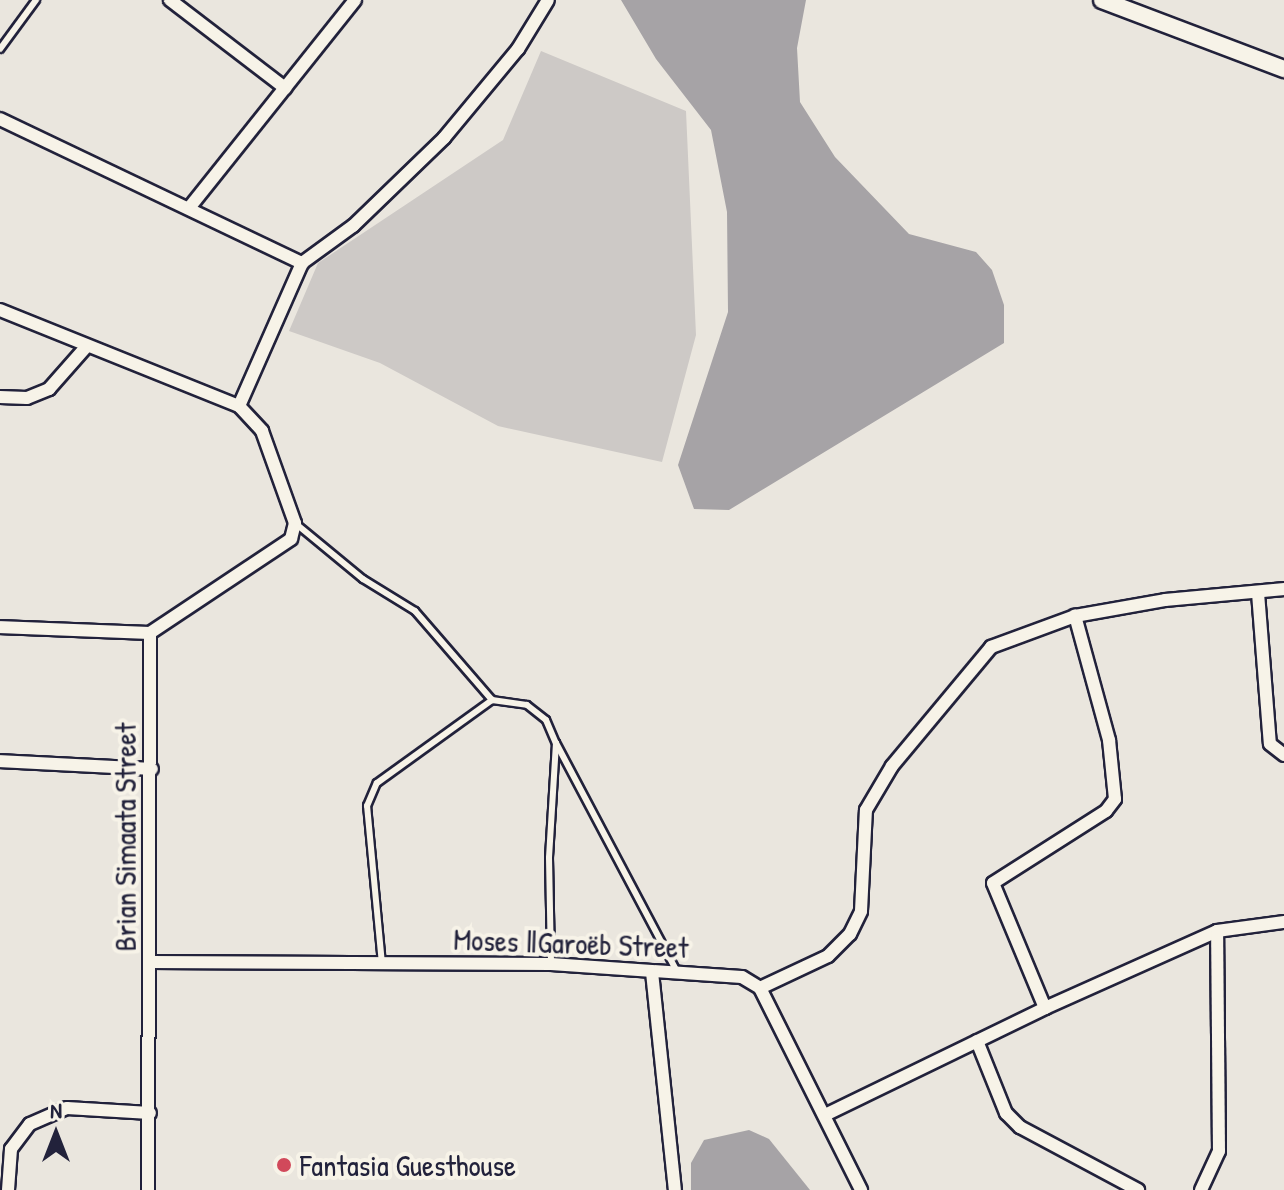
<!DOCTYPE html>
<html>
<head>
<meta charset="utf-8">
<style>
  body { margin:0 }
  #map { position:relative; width:1284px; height:1190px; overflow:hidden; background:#eae6de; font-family:"Patrick Hand",sans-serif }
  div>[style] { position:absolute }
  .green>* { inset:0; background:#cdc9c6 }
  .water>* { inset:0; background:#a6a3a6 }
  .roads { filter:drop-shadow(2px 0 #22223b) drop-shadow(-2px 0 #22223b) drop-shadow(0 2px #22223b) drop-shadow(0 -2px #22223b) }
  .lane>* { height:6px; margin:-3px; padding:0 3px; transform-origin:3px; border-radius:3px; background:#f7f3e8 }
  .street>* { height:12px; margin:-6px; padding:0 6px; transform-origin:6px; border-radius:6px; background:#f7f3e8 }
  .secondary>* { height:16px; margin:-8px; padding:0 8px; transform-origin:8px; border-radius:8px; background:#f7f3e8 }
  .dots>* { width:22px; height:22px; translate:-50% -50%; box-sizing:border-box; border:4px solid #f7f3e8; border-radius:50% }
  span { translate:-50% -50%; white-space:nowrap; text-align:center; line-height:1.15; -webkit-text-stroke:8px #f7f3e8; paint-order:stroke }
  .street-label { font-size:30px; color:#22223b }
  .poi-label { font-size:30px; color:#22223b }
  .left { translate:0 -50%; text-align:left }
  .north { position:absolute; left:16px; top:1094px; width:80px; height:80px; -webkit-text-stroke:6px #f7f3e8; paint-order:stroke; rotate:0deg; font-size:22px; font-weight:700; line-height:32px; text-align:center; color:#22223b }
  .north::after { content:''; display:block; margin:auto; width:28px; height:36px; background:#22223b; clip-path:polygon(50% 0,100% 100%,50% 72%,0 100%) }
</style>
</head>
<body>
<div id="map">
  <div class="green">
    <i style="clip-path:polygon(541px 51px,686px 111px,696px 335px,662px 462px,498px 426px,380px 363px,289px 331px,318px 263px,503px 140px)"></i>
  </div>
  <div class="water">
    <i style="clip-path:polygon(621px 0,806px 0,797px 48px,800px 102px,835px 157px,909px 234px,976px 252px,992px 270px,1004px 305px,1004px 343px,729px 510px,694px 509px,678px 465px,728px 312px,727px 212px,711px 130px,656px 59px)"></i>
    <i style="clip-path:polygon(749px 1130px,769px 1139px,810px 1190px,691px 1190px,691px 1163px,704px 1140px)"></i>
  </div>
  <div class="roads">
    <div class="lane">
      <i style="left:0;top:49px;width:61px;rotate:-53.7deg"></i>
      <i style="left:295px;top:523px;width:88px;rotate:39.5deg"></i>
      <i style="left:363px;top:579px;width:61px;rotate:31.6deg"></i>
      <i style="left:415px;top:611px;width:118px;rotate:49.1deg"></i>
      <i style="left:492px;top:700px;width:35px;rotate:8deg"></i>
      <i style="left:527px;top:705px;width:24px;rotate:38deg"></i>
      <i style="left:546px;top:720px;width:25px;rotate:67deg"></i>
      <i style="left:556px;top:743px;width:115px;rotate:93.5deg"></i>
      <i style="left:549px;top:858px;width:106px;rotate:88.9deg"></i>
      <i style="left:556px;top:743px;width:260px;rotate:62.1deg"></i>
      <i style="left:382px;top:964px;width:159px;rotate:-95.4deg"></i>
      <i style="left:367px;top:806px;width:25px;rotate:-67deg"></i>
      <i style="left:377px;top:783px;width:142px;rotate:-35.8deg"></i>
    </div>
    <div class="street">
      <i style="left:170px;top:0;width:145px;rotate:37.4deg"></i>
      <i style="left:0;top:119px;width:335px;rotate:25.5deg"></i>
      <i style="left:189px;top:208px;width:266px;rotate:-51.4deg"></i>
      <i style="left:0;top:310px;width:258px;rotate:21.9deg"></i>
      <i style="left:239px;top:406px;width:34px;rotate:47deg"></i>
      <i style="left:262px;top:431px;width:98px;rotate:70.3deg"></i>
      <i style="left:295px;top:523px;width:16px;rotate:104deg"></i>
      <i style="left:291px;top:539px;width:169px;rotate:146.3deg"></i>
      <i style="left:0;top:397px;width:27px;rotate:2deg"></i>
      <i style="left:27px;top:398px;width:24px;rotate:-22deg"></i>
      <i style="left:49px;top:389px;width:56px;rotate:-48.6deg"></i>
      <i style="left:239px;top:406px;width:156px;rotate:-66.2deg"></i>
      <i style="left:302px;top:263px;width:63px;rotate:-36deg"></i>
      <i style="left:353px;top:226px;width:127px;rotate:-44deg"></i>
      <i style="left:444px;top:138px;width:116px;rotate:-50.3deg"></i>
      <i style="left:518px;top:49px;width:57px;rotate:-58.5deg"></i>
      <i style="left:1258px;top:593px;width:151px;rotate:85.5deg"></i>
      <i style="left:1270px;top:744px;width:18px;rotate:38deg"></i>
      <i style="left:0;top:627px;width:150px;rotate:2.3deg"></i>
      <i style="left:150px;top:633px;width:557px;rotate:90.21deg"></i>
      <i style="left:0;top:761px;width:152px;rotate:3deg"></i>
      <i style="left:151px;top:962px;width:400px;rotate:0.3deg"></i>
      <i style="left:551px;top:964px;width:191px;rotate:3.9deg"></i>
      <i style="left:742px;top:977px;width:21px;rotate:31deg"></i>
      <i style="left:760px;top:988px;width:226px;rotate:63.4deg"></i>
      <i style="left:652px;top:972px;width:219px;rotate:84deg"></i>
      <i style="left:760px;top:988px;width:75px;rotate:-25.2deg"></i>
      <i style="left:828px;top:956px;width:31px;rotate:-45deg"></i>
      <i style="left:850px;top:934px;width:25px;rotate:-64deg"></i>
      <i style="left:861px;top:911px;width:101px;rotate:-87.2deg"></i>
      <i style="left:866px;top:810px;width:51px;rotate:-59.4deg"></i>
      <i style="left:892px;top:766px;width:155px;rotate:-50.2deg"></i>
      <i style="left:991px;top:647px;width:90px;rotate:-20.3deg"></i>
      <i style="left:1075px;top:616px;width:91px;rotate:-10.1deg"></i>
      <i style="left:1165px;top:600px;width:120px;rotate:-5.3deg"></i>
      <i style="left:1045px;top:1008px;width:135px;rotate:-112.6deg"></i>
      <i style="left:993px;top:883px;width:134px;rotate:-32.5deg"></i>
      <i style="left:1106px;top:811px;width:15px;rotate:-53deg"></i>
      <i style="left:1115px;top:799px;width:59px;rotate:-95.8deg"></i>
      <i style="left:1109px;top:740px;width:129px;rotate:-105.3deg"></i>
      <i style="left:977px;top:1041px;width:78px;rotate:68.1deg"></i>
      <i style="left:1006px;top:1113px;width:20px;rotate:45deg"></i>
      <i style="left:1020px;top:1127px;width:134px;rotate:28.1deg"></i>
      <i style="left:825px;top:1115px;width:245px;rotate:-25.9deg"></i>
      <i style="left:1045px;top:1008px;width:188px;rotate:-24.1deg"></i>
      <i style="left:1217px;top:931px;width:68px;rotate:-7.7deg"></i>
      <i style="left:8px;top:1190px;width:41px;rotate:-85.8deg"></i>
      <i style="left:11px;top:1149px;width:31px;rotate:-53deg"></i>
      <i style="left:30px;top:1124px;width:40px;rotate:-23.4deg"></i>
      <i style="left:67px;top:1108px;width:83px;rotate:3.4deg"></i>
      <i style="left:1201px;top:1190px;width:43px;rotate:-65.2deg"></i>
      <i style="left:1219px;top:1151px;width:220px;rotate:-90.5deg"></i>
    </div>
    <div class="secondary">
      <i style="left:1102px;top:0;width:195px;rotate:20.8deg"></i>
    </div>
  </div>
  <div class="dots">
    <i style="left:284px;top:1165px;background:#d1495b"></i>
  </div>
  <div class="street-label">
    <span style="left:125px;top:837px;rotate:-90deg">Brian Simaata Street</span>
    <span style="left:571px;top:943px;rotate:2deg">Moses ǁGaroëb Street</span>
  </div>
  <div class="poi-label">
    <span class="left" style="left:300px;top:1165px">Fantasia Guesthouse</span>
  </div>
  <div class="north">N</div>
</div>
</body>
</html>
